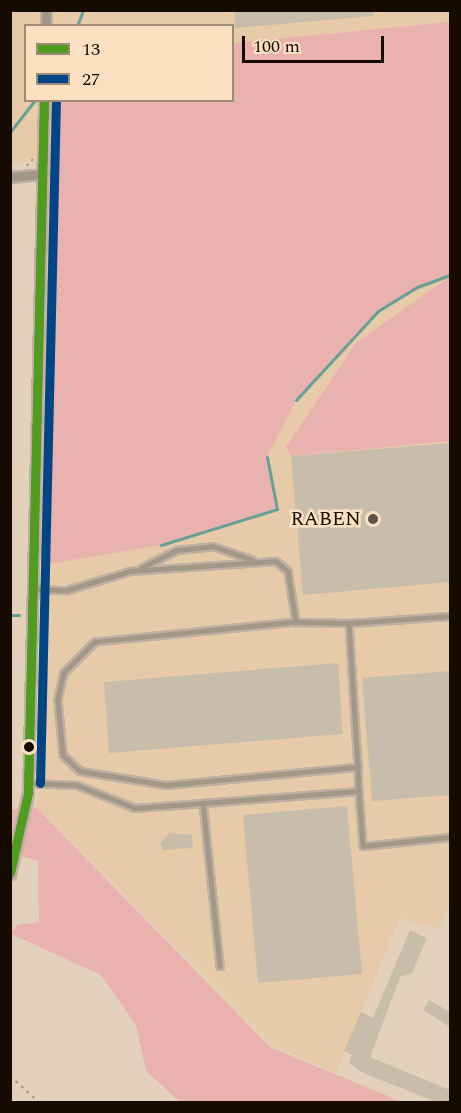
<!DOCTYPE html>
<html>
<head>
<meta charset="utf-8">
<style>
  body { margin:0 }
  #map { position:relative; width:461px; height:1113px; overflow:hidden; background:#e3d1bb; font-family:Spectral,serif }
  div>[style] { position:absolute }
  .built>* { inset:0; background:#e7caa7 }
  .green>* { inset:0; background:#eab2ae }
  .stream>* { height:3px; margin:-1.5px; padding:0 1.5px; transform-origin:1.5px; border-radius:1.5px; background:#68a097 }
  .building>* { inset:0; background:#c8bdaa }
  .path>* { height:1.5px; margin-top:-0.75px; transform-origin:0; background:repeating-linear-gradient(90deg,#a89c8d 0 3px,transparent 0 7.5px) }
  .roads { filter:drop-shadow(2px 0 #bfb0a1) drop-shadow(-2px 0 #bfb0a1) drop-shadow(0 2px #bfb0a1) drop-shadow(0 -2px #bfb0a1) }
  .service>* { height:4.5px; margin:-2.25px; padding:0 2.25px; transform-origin:2.25px; border-radius:2.25px; background:#a39788 }
  .minor>* { height:9px; margin:-4.5px; padding:0 4.5px; transform-origin:4.5px; border-radius:4.5px; background:#a39788 }
  .bus-1>* { height:9px; margin:-4.5px; padding:0 4.5px; transform-origin:4.5px; border-radius:4.5px; background:#519b21 }
  .bus-2>* { height:9px; margin:-4.5px; padding:0 4.5px; transform-origin:4.5px; border-radius:4.5px; background:#004586 }
  .dots>* { width:16px; height:16px; translate:-50% -50%; box-sizing:border-box; border:3px solid #fbe1c1; border-radius:50% }
  span { translate:-50% -50%; white-space:nowrap; text-align:center; line-height:1.15; -webkit-text-stroke:5px #fbe1c1; paint-order:stroke }
  .poi-label { font-size:20px; color:#160b01 }
  .right { translate:-100% -50%; text-align:right }
  .frame { position:absolute; inset:0; border:12px solid #160b01; pointer-events:none }
  .legend { position:absolute; left:24px; top:24px; width:210px; height:78px; box-sizing:border-box; background:#fbe1c1; border:2px solid #9f8b74; margin:0; padding:8px 10px; list-style:none; font-size:18px; color:#160b01 }
  .legend li { display:flex; align-items:center; gap:12px; height:30px }
  .legend b { width:30px; border:2px solid #9f8b74 }
  .scale { position:absolute; left:242px; top:36px; width:142px; height:27px; box-sizing:border-box; border:3px solid #160b01; border-top:0; padding-left:8px; font-size:18px; line-height:21px; white-space:nowrap; color:#160b01; -webkit-text-stroke:4px #fbe1c1; paint-order:stroke }
</style>
</head>
<body>
<div id="map">
  <div class="built">
    <i style="clip-path:polygon(evenodd,11px 11px,450px 11px,450px 903px,439px 929px,400px 918px,336px 1073px,272px 1045px,37px 807px,52px 160px,11px 163px,11px 11px,26px 26px,232px 26px,232px 100px,26px 100px,26px 26px)"></i>
  </div>
  <div class="green">
    <i style="clip-path:polygon(450px 22px,450px 275px,417px 287px,378px 311px,296px 400px,267px 457px,277px 509px,161px 545px,43px 565px,34px 554px,46px 101px,232px 100px,233px 43px)"></i>
    <i style="clip-path:polygon(450px 276px,450px 441px,291px 456px,286px 447px,355px 344px)"></i>
    <i style="clip-path:polygon(37px 808px,270px 1047px,402px 1102px,180px 1102px,146px 1071px,136px 1025px,101px 975px,11px 934px,17px 925px,39px 922px,38px 861px,11px 853px,11px 809px)"></i>
  </div>
  <div class="stream">
    <i style="left:77px;top:26px;width:17px;rotate:-69deg"></i>
    <i style="left:10px;top:132px;width:39px;rotate:-52deg"></i>
    <i style="left:296px;top:400px;width:121px;rotate:-47.3deg"></i>
    <i style="left:378px;top:311px;width:46px;rotate:-31.6deg"></i>
    <i style="left:417px;top:287px;width:35px;rotate:-20deg"></i>
    <i style="left:161px;top:545px;width:121px;rotate:-17.2deg"></i>
    <i style="left:277px;top:509px;width:53px;rotate:-100.9deg"></i>
    <i style="left:10px;top:615px;width:9px"></i>
  </div>
  <div class="building">
    <i style="clip-path:polygon(234px 10px,374px 10px,374px 16px,235px 28px)"></i>
    <i style="clip-path:polygon(450px 443px,450px 582px,303px 595px,291px 456px)"></i>
    <i style="clip-path:polygon(338px 663px,343px 734px,109px 753px,104px 682px)"></i>
    <i style="clip-path:polygon(450px 671px,450px 795px,372px 801px,362px 678px)"></i>
    <i style="clip-path:polygon(347px 806px,362px 974px,258px 983px,243px 815px)"></i>
    <i style="clip-path:polygon(170px 833px,192px 835px,193px 848px,163px 850px,160px 843px)"></i>
    <i style="clip-path:polygon(410px 930px,427px 938px,412px 973px,400px 977px,370px 1057px,450px 1090px,450px 1102px,436px 1102px,363px 1073px,349px 1063px,352px 1055px,344px 1051px,361px 1012px,373px 1018px)"></i>
    <i style="clip-path:polygon(429px 1000px,450px 1012px,450px 1027px,423px 1010px)"></i>
  </div>
  <div class="path">
    <i style="left:26px;top:166px;width:10px;rotate:-45deg"></i>
    <i style="left:10px;top:1076px;width:39px;rotate:42deg"></i>
  </div>
  <div class="roads">
    <div class="service">
      <i style="left:141px;top:568px;width:40px;rotate:-26.6deg"></i>
      <i style="left:177px;top:550px;width:36px;rotate:-6deg"></i>
      <i style="left:213px;top:546px;width:42px;rotate:19.3deg"></i>
      <i style="left:33px;top:589px;width:34px;rotate:2deg"></i>
      <i style="left:67px;top:590px;width:66px;rotate:-16.8deg"></i>
      <i style="left:130px;top:571px;width:146px;rotate:-3.9deg"></i>
      <i style="left:276px;top:561px;width:16px;rotate:40deg"></i>
      <i style="left:288px;top:571px;width:52px;rotate:81.1deg"></i>
      <i style="left:296px;top:622px;width:202px;rotate:174.3deg"></i>
      <i style="left:95px;top:642px;width:44px;rotate:135deg"></i>
      <i style="left:64px;top:673px;width:28px;rotate:103deg"></i>
      <i style="left:58px;top:700px;width:55px;rotate:84.8deg"></i>
      <i style="left:63px;top:755px;width:23px;rotate:43deg"></i>
      <i style="left:80px;top:771px;width:87px;rotate:9.2deg"></i>
      <i style="left:166px;top:785px;width:193px;rotate:-5.4deg"></i>
      <i style="left:358px;top:767px;width:24px;rotate:88deg"></i>
      <i style="left:296px;top:622px;width:53px;rotate:1.1deg"></i>
      <i style="left:349px;top:623px;width:144px;rotate:86.4deg"></i>
      <i style="left:349px;top:623px;width:101px;rotate:-4deg"></i>
      <i style="left:28px;top:783px;width:49px;rotate:2.3deg"></i>
      <i style="left:77px;top:785px;width:62px;rotate:21.6deg"></i>
      <i style="left:135px;top:808px;width:68px;rotate:-4.2deg"></i>
      <i style="left:203px;top:803px;width:164px;rotate:84deg"></i>
      <i style="left:203px;top:803px;width:156px;rotate:-4.4deg"></i>
      <i style="left:359px;top:791px;width:55px;rotate:85.8deg"></i>
      <i style="left:363px;top:846px;width:87px;rotate:-5.9deg"></i>
    </div>
    <div class="minor">
      <i style="left:46px;top:26px;width:16px;rotate:-90deg"></i>
      <i style="left:10px;top:177px;width:33px;rotate:-5deg"></i>
      <i style="left:10px;top:874px;width:83px;rotate:-77.5deg"></i>
      <i style="left:28px;top:793px;width:693px;rotate:-88.68deg"></i>
    </div>
  </div>
  <div class="bus-1">
    <i style="left:10px;top:872px;width:81px;rotate:-77.2deg"></i>
    <i style="left:28px;top:793px;width:693px;rotate:-88.68deg"></i>
  </div>
  <div class="bus-2">
    <i style="left:40px;top:783px;width:683px;rotate:-88.66deg"></i>
  </div>
  <div class="dots">
    <i style="left:373px;top:519px;background:#5e5042"></i>
    <i style="left:29px;top:747px;background:#160b01"></i>
  </div>
  <div class="poi-label">
    <span class="right" style="left:361px;top:519px">RABEN</span>
  </div>
  <div class="frame"></div>
  <ul class="legend">
  <li><b style="height:8px;background:#519b21"></b>13</li>
  <li><b style="height:8px;background:#004586"></b>27</li>
  </ul>
  <div class="scale">100 m</div>
</div>
</body>
</html>
